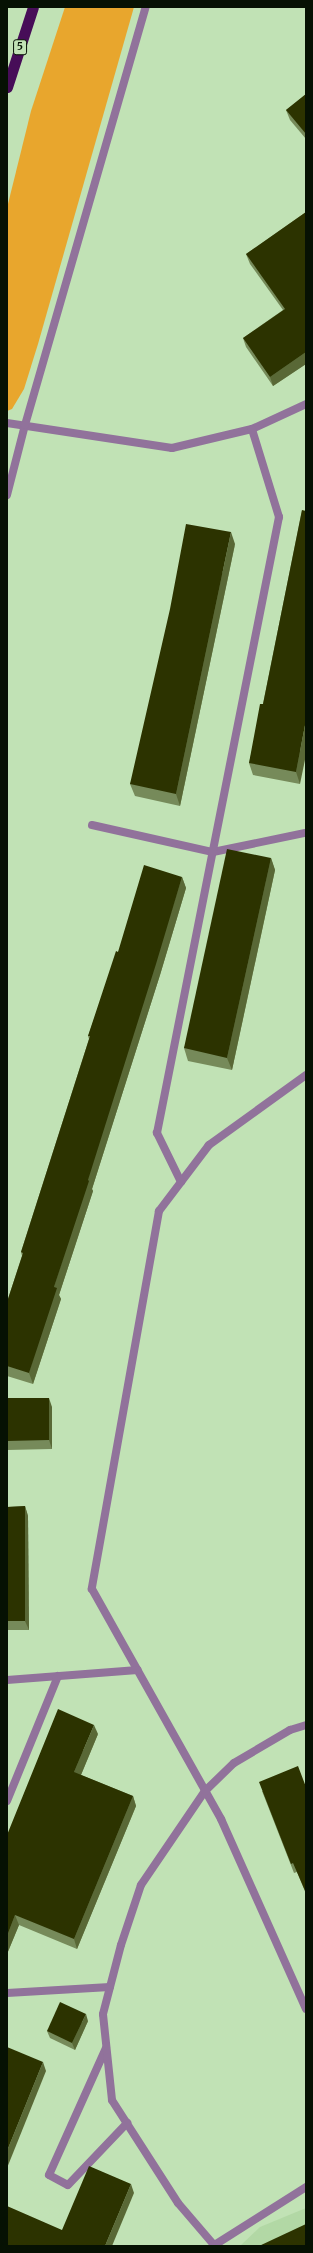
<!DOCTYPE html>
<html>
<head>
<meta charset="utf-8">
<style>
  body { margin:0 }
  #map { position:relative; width:313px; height:2253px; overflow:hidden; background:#c1e2b5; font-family:Merriweather,serif }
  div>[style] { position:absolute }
  .built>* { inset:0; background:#b2d8a5 }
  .green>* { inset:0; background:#e8a62d }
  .minor>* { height:8px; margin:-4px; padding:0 4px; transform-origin:4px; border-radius:4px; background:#91729b }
  .trunk>* { height:11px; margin:-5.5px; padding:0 5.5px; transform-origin:5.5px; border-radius:5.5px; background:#470d58 }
  .wall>* { inset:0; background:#768a5a }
  .shaded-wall>* { inset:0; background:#596836 }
  .building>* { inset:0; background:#2c3300 }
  span { translate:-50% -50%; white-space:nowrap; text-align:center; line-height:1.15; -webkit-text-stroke:4px #c1e2b5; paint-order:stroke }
  .shield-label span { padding:1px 3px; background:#c1e2b5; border:1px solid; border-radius:3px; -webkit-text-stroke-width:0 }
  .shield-label { font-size:10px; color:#061103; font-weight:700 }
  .frame { position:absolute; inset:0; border:8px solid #061103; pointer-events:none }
</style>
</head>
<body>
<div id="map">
  <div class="built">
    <i style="clip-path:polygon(306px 2208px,306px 2246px,240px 2246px,260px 2227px)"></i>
  </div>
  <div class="green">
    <i style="clip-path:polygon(65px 7px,134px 7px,38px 344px,24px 389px,12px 409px,7px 411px,7px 208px,31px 111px)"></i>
  </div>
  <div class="minor">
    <i style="left:7px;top:423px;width:167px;rotate:8.6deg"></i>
    <i style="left:172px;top:448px;width:82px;rotate:-13.4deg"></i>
    <i style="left:252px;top:429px;width:60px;rotate:-24.8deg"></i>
    <i style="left:7px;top:495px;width:72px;rotate:-75.6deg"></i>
    <i style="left:25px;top:425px;width:435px;rotate:-73.9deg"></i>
    <i style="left:92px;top:825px;width:124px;rotate:12.6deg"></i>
    <i style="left:213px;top:852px;width:94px;rotate:-11.7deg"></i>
    <i style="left:306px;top:1075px;width:120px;rotate:144.2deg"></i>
    <i style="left:209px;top:1145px;width:83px;rotate:127.1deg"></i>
    <i style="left:159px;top:1211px;width:384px;rotate:100.1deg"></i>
    <i style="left:92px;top:1589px;width:264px;rotate:60.7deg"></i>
    <i style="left:221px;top:1819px;width:208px;rotate:65.9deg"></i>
    <i style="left:181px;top:1182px;width:55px;rotate:-116.1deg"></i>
    <i style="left:157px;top:1133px;width:628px;rotate:-78.8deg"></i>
    <i style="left:279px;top:517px;width:92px;rotate:-107.1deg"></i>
    <i style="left:7px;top:1680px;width:131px;rotate:-4.4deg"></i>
    <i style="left:7px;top:1801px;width:135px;rotate:-67.8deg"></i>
    <i style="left:7px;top:1993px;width:103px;rotate:-3.3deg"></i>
    <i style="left:106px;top:2048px;width:139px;rotate:114.2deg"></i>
    <i style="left:49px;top:2175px;width:21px;rotate:28deg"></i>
    <i style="left:68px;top:2185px;width:86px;rotate:-46.4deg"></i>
    <i style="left:214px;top:2245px;width:55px;rotate:-130.6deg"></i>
    <i style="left:178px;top:2203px;width:122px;rotate:-122.7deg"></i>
    <i style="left:112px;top:2100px;width:86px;rotate:-96deg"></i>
    <i style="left:103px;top:2014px;width:71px;rotate:-75.4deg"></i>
    <i style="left:121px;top:1945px;width:63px;rotate:-71.6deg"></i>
    <i style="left:141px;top:1885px;width:114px;rotate:-55.8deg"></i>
    <i style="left:205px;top:1791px;width:40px;rotate:-44deg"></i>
    <i style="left:234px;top:1763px;width:65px;rotate:-30.5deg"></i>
    <i style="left:290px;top:1730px;width:17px;rotate:-17deg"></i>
    <i style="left:213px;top:2246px;width:110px;rotate:-32.4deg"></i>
  </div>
  <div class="trunk">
    <i style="left:7px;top:87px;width:84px;rotate:-72deg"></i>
  </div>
  <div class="wall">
    <i style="clip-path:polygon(306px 94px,306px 139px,290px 120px,286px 110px)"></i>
    <i style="clip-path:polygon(306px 212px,306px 364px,273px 386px,246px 347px,243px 338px,283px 310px,250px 264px,246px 254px)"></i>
    <i style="clip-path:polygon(302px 510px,300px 784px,253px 775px,249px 763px,263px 704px)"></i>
    <i style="clip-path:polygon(235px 544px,180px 806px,135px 796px,130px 784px)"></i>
    <i style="clip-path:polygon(271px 858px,275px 870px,232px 1070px,188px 1061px,184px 1048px)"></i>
    <i style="clip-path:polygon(182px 877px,186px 888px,160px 975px,92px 1189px,93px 1191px,59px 1295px,61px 1299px,33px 1384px,7px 1376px,7px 1302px,22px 1256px,21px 1252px,89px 1039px,88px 1036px,118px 952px)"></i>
    <i style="clip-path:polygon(7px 1398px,52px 1407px,52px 1449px,7px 1450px)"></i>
    <i style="clip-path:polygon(25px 1506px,28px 1516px,29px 1630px,7px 1630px,7px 1507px)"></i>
    <i style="clip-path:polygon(98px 1734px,81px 1775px,133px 1796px,136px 1806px,77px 1949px,19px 1925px,7px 1954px,7px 1835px)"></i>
    <i style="clip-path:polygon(306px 1787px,306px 1894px,297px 1872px,294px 1873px,262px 1791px)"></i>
    <i style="clip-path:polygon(88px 2021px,75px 2050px,50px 2038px,47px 2031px)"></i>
  </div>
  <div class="shaded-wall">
    <i style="clip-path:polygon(306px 352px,306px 364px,273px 386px,270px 377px)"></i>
    <i style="clip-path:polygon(231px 532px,235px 544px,180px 806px,176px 794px)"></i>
    <i style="clip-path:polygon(306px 720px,306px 755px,300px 784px,296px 772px)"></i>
    <i style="clip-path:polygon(271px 858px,275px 870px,232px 1070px,227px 1058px)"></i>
    <i style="clip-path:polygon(182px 877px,186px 888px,160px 975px,92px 1189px,93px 1191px,59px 1295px,61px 1299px,33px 1384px,29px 1373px,54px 1287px)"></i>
    <i style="clip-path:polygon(49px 1398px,52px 1407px,52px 1449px,49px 1440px)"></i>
    <i style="clip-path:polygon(25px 1506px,28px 1516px,29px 1630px,25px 1621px)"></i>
    <i style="clip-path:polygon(94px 1725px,98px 1734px,78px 1782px,74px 1772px)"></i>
    <i style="clip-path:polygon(133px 1796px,136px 1806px,77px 1949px,74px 1939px)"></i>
    <i style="clip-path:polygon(15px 1915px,19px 1925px,7px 1954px,7px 1936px)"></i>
    <i style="clip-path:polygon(86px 2014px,88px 2021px,75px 2050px,72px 2043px)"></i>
    <i style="clip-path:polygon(43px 2062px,46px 2071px,7px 2168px,7px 2151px)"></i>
    <i style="clip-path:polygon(131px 2184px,134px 2193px,112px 2246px,105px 2246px)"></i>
  </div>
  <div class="building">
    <i style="clip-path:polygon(306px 94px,306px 134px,286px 110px)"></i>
    <i style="clip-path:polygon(306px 212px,306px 352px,270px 377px,243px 338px,285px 309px,246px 254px)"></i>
    <i style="clip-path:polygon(302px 510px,306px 511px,306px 720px,296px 772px,249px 763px,260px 704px,263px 704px)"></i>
    <i style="clip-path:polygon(186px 524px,231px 532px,176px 794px,130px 784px,170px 609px)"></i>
    <i style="clip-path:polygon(227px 849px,271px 858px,227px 1058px,184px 1048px)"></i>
    <i style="clip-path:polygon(144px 865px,182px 877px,156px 964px,88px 1180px,89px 1181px,54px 1287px,57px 1288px,29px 1373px,7px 1366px,7px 1302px,23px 1253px,21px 1252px,90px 1036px,88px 1036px,116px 951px,118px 952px)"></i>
    <i style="clip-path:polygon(7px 1398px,49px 1398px,49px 1440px,7px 1441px)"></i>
    <i style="clip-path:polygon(25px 1506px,25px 1621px,7px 1621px,7px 1507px)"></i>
    <i style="clip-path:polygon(58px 1709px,94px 1725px,74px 1772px,133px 1796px,74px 1939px,15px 1915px,7px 1936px,7px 1835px)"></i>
    <i style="clip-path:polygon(298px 1766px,306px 1787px,306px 1893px,293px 1863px,291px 1864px,259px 1782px)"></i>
    <i style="clip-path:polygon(60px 2002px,86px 2014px,72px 2043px,47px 2031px)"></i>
    <i style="clip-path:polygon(7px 2047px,43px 2062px,7px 2151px)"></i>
    <i style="clip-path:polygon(89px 2166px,131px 2184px,105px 2246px,7px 2246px,7px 2206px,62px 2230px)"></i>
    <i style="clip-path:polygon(306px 2224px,306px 2246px,259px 2246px)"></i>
  </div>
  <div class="shield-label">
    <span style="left:20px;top:47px">5</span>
  </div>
  <div class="frame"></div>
</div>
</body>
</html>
